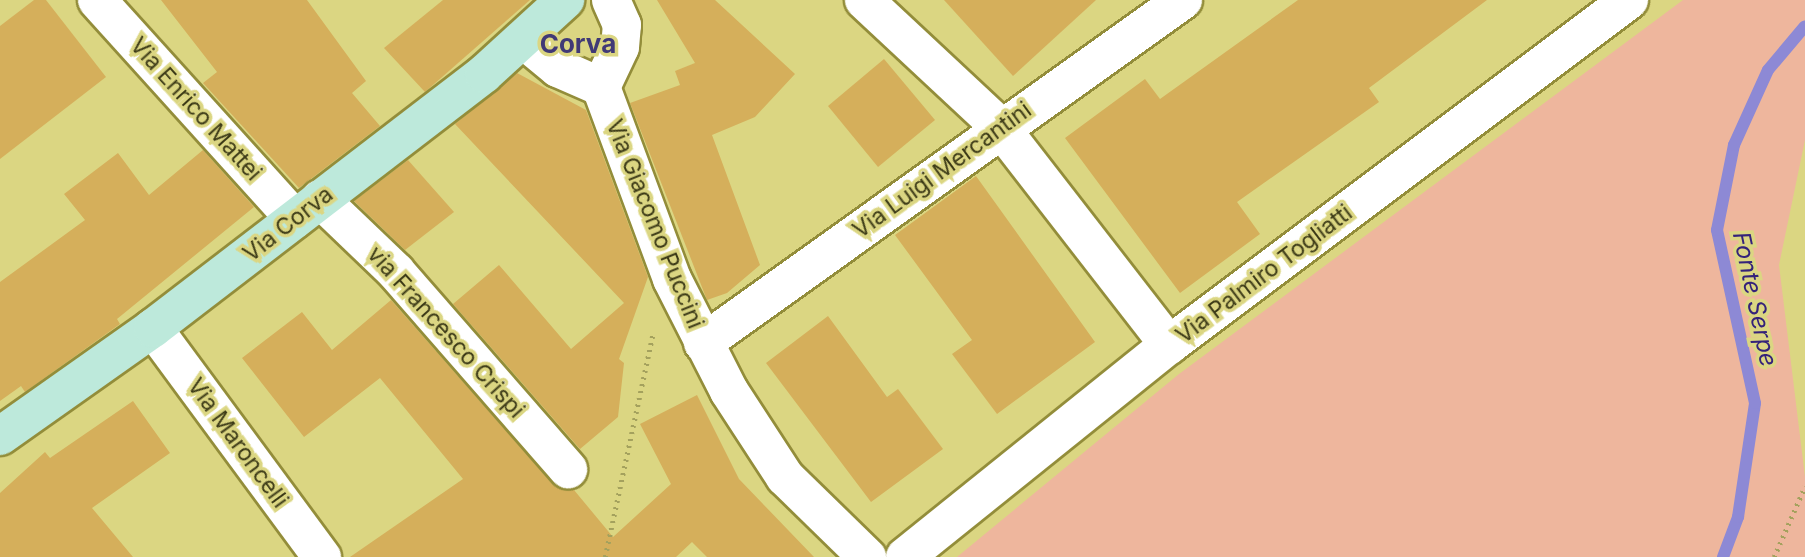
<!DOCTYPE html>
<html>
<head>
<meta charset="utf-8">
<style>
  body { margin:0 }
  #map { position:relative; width:1805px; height:557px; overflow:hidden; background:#dbd682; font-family:Inter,sans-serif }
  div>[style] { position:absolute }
  .green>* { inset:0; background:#eeb69d }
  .stream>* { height:12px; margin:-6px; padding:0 6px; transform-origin:6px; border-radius:6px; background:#8d89d5 }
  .building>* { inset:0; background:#d5af5b }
  .path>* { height:4.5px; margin-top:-2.25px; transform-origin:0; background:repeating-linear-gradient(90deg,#a4a15d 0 2px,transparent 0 7px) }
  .roads { filter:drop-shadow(2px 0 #938d3a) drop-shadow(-2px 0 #938d3a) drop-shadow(0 2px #938d3a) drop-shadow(0 -2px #938d3a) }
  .street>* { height:38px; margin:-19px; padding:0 19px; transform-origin:19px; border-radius:19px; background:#fff }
  .secondary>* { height:38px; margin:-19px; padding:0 19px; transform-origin:19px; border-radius:19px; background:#bde9db }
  span { translate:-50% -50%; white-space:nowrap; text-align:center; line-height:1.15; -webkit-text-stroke:7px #dbd682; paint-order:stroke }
  .street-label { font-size:23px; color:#3c3a17 }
  .water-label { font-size:24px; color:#34227a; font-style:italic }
  .quarter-label { font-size:26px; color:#403976; font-weight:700 }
</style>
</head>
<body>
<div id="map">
  <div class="green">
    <i style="clip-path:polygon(1683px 0,1805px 0,1805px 140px,1779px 265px,1805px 477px,1805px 557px,957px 557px,1179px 374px)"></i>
  </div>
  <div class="stream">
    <i style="left:1723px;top:557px;width:43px;rotate:-69.4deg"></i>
    <i style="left:1738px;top:517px;width:115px;rotate:-81.5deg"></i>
    <i style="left:1755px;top:403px;width:177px;rotate:-102.4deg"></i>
    <i style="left:1717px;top:230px;width:87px;rotate:-78.7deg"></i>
    <i style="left:1734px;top:145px;width:82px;rotate:-65.6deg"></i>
    <i style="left:1768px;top:70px;width:57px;rotate:-49.9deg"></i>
  </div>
  <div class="building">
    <i style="clip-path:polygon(34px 0,46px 0,106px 77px,0 159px,0 26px)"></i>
    <i style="clip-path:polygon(161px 0,307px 0,366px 81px,352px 93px,380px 126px,299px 188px,203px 83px,217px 72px)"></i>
    <i style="clip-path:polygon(443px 0,530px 0,425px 92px,384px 48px)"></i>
    <i style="clip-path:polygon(657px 0,715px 0,795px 74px,755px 117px,712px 135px,760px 265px,727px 293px,707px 300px,630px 103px,680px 85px,675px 71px,695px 63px)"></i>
    <i style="clip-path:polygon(944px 0,1096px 0,1013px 76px)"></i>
    <i style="clip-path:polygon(1298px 0,1487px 0,1369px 88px,1379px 102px,1237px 202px,1260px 234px,1180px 293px,1065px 138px,1145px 79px,1160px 99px)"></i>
    <i style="clip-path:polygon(884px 59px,935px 120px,878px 167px,828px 106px)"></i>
    <i style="clip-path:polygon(517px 73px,586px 110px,648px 277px,619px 359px,624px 363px,618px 417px,580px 449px,453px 304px,499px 265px,571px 349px,624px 303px,455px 124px)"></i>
    <i style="clip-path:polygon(203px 150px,254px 207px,117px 319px,120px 324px,25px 392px,21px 386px,0 401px,0 282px,85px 220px,64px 194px,118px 153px,149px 195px)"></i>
    <i style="clip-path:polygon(408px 160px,454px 212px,405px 250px,354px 201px)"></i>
    <i style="clip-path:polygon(976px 176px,1095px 342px,997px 414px,952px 354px,972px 340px,895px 235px)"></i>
    <i style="clip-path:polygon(391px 300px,552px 483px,574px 490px,613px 537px,671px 484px,640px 424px,697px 395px,739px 479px,814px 557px,707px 557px,692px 542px,676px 557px,350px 557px,463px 479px,380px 378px,304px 437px,242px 358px,302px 312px,332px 350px)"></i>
    <i style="clip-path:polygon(828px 316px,887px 397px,898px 389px,943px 449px,871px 502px,766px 363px)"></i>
    <i style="clip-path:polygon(133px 401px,170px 453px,92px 508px,133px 557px,0 557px,0 493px,45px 452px,50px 458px)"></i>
  </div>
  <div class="path">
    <i style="left:605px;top:557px;width:229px;rotate:-77.9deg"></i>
    <i style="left:1774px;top:557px;width:77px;rotate:-66.4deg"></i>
  </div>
  <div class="roads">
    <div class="street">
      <i style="left:97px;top:0;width:295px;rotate:47.9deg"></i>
      <i style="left:864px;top:0;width:186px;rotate:43deg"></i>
      <i style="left:1000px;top:127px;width:276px;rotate:52.2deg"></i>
      <i style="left:524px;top:40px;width:44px;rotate:39.5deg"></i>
      <i style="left:558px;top:68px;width:47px;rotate:23.8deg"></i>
      <i style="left:601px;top:87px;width:205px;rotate:69.7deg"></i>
      <i style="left:672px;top:279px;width:126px;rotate:63deg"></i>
      <i style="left:729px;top:391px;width:103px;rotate:56.9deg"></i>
      <i style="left:785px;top:477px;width:115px;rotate:44.3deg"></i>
      <i style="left:601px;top:87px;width:44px;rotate:-64.6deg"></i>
      <i style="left:620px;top:47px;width:22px;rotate:-85deg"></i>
      <i style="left:622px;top:25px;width:27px;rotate:-114deg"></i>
      <i style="left:320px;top:199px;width:105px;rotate:43.8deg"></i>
      <i style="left:396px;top:272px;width:262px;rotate:48.9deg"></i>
      <i style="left:153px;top:328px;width:285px;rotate:53.6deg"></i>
      <i style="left:703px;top:343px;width:590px;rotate:-35.55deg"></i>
      <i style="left:905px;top:557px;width:339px;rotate:-38.8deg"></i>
      <i style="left:1169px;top:345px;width:575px;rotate:-36.87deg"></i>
    </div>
    <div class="secondary">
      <i style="left:0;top:436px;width:187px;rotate:-35.2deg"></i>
      <i style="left:153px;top:328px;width:417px;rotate:-37.5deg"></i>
      <i style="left:484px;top:74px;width:110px;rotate:-42.4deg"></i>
    </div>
  </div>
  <div class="street-label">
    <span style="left:196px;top:109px;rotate:48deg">Via Enrico Mattei</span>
    <span style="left:942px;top:170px;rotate:-36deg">Via Luigi Mercantini</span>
    <span style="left:288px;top:224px;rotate:-38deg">Via Corva</span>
    <span style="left:655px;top:224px;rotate:68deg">Via Giacomo Puccini</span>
    <span style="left:1264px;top:274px;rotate:-37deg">Via Palmiro Togliatti</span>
    <span style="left:446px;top:332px;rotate:48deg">via Francesco Crispi</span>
    <span style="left:238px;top:443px;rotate:54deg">Via Maroncelli</span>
  </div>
  <div class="water-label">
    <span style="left:1755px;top:299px;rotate:78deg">Fonte Serpe</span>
  </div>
  <div class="quarter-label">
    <span style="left:578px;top:44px">Corva</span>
  </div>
</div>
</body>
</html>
